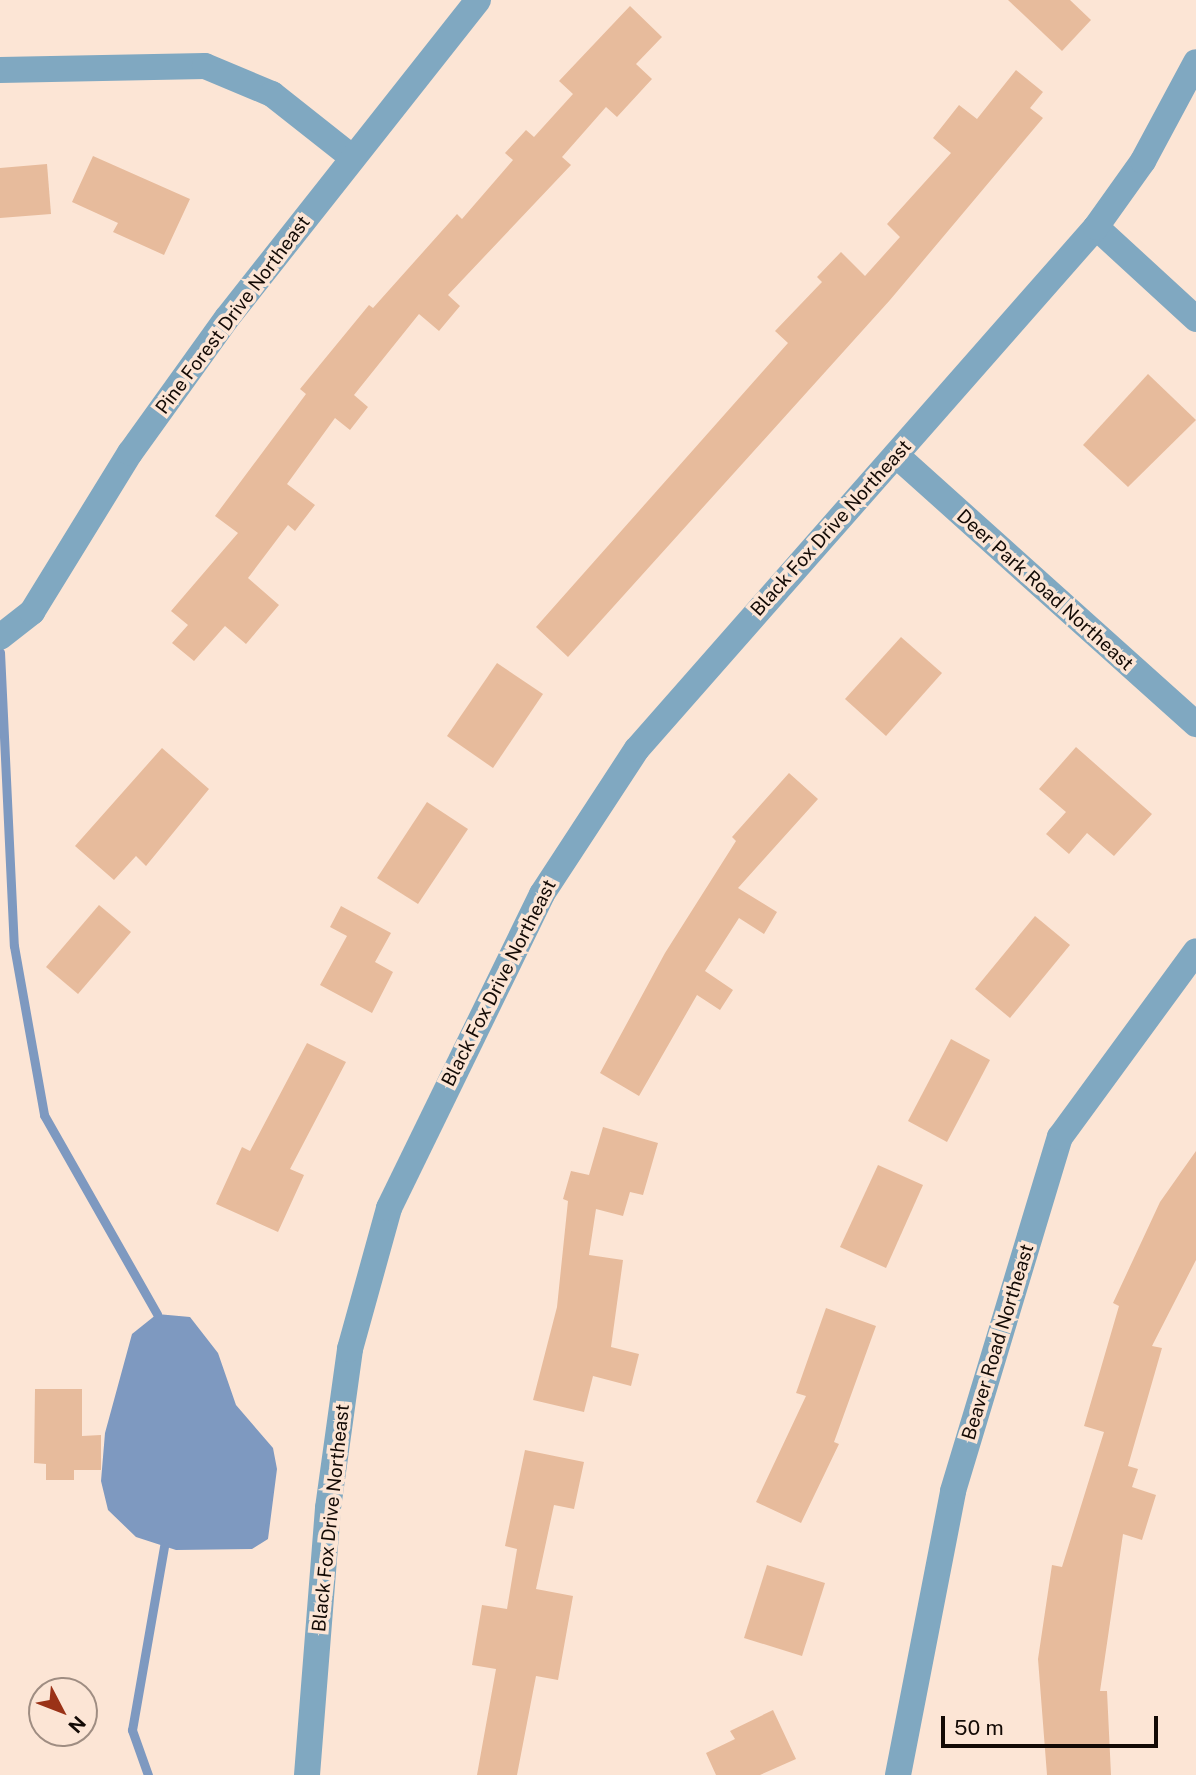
<!DOCTYPE html>
<html>
<head>
<meta charset="utf-8">
<style>
  body { margin:0 }
  #map { position:relative; width:1196px; height:1775px; overflow:hidden; background:#fce5d5; font-family:"Public Sans",sans-serif }
  div>[style] { position:absolute }
  .water>* { inset:0; background:#7e99c0 }
  .stream>* { height:9px; margin:-4.5px; padding:0 4.5px; transform-origin:4.5px; border-radius:4.5px; background:#7e99c0 }
  .building>* { inset:0; background:#e7bb9c }
  .minor>* { height:26px; margin:-13px; padding:0 13px; transform-origin:13px; border-radius:13px; background:#80a8c1 }
  span { translate:-50% -50%; white-space:nowrap; text-align:center; line-height:1.15; -webkit-text-stroke:7px #fce5d5; paint-order:stroke }
  .street-label { font-size:19px; color:#130a05 }
  .north { position:absolute; left:28px; top:1677px; width:70px; height:70px; box-sizing:border-box; background:#fce5d5; border:2px solid #9f8d82; border-radius:50%; rotate:132deg; font-size:19px; font-weight:700; line-height:28px; text-align:center; color:#130a05 }
  .north::after { content:''; display:block; margin:auto; width:24px; height:32px; background:#9a3217; clip-path:polygon(50% 0,100% 100%,50% 72%,0 100%) }
  .scale { position:absolute; left:941px; top:1716px; width:217px; height:32px; box-sizing:border-box; border:4px solid #130a05; border-top:0; padding-left:9px; font-size:21px; line-height:24px; white-space:nowrap; color:#130a05; -webkit-text-stroke:5px #fce5d5; paint-order:stroke }
</style>
</head>
<body>
<div id="map">
  <div class="water">
    <i style="clip-path:polygon(157px 1314px,190px 1317px,218px 1353px,236px 1405px,273px 1448px,277px 1469px,268px 1539px,252px 1549px,176px 1550px,136px 1537px,108px 1510px,101px 1481px,105px 1433px,132px 1334px)"></i>
  </div>
  <div class="stream">
    <i style="left:0;top:652px;width:294px;rotate:87.3deg"></i>
    <i style="left:14px;top:946px;width:172px;rotate:79.9deg"></i>
    <i style="left:44px;top:1115px;width:229px;rotate:60.4deg"></i>
    <i style="left:148px;top:1775px;width:48px;rotate:-109.6deg"></i>
    <i style="left:132px;top:1730px;width:187px;rotate:-80.1deg"></i>
  </div>
  <div class="building">
    <i style="clip-path:polygon(1008px 0,1070px 0,1091px 20px,1062px 51px)"></i>
    <i style="clip-path:polygon(630px 6px,662px 37px,636px 64px,652px 79px,617px 117px,606px 107px,562px 157px,571px 165px,448px 295px,460px 306px,439px 331px,419px 314px,354px 395px,368px 407px,350px 430px,335px 418px,287px 484px,315px 505px,295px 531px,288px 525px,248px 578px,279px 605px,246px 644px,225px 626px,194px 661px,172px 643px,188px 625px,171px 611px,238px 533px,215px 516px,306px 394px,300px 389px,369px 305px,373px 308px,457px 214px,462px 219px,513px 160px,505px 153px,526px 130px,534px 137px,573px 94px,559px 81px)"></i>
    <i style="clip-path:polygon(1016px 70px,1043px 92px,1030px 108px,1043px 118px,890px 300px,568px 657px,536px 627px,788px 343px,775px 331px,822px 282px,817px 277px,841px 252px,865px 276px,900px 237px,887px 224px,951px 153px,933px 138px,959px 105px,977px 119px)"></i>
    <i style="clip-path:polygon(93px 156px,190px 199px,164px 255px,113px 232px,118px 223px,72px 202px)"></i>
    <i style="clip-path:polygon(47px 164px,51px 214px,0 218px,0 168px)"></i>
    <i style="clip-path:polygon(1148px 374px,1196px 420px,1128px 487px,1083px 445px)"></i>
    <i style="clip-path:polygon(901px 637px,942px 673px,886px 736px,845px 699px)"></i>
    <i style="clip-path:polygon(497px 663px,543px 694px,493px 768px,447px 736px)"></i>
    <i style="clip-path:polygon(1076px 747px,1152px 814px,1114px 856px,1087px 833px,1069px 854px,1046px 834px,1066px 812px,1039px 789px)"></i>
    <i style="clip-path:polygon(162px 748px,209px 789px,146px 866px,136px 856px,114px 880px,75px 846px)"></i>
    <i style="clip-path:polygon(789px 773px,818px 799px,738px 888px,777px 912px,764px 934px,739px 918px,705px 971px,733px 990px,720px 1010px,697px 995px,639px 1096px,600px 1073px,665px 953px,736px 841px,732px 837px)"></i>
    <i style="clip-path:polygon(427px 802px,468px 829px,418px 904px,377px 878px)"></i>
    <i style="clip-path:polygon(99px 905px,131px 932px,78px 994px,46px 967px)"></i>
    <i style="clip-path:polygon(341px 906px,391px 933px,375px 962px,393px 972px,372px 1013px,320px 985px,347px 936px,330px 927px)"></i>
    <i style="clip-path:polygon(1035px 916px,1070px 945px,1010px 1018px,975px 989px)"></i>
    <i style="clip-path:polygon(951px 1039px,990px 1060px,947px 1142px,908px 1121px)"></i>
    <i style="clip-path:polygon(307px 1043px,346px 1062px,290px 1169px,304px 1175px,278px 1232px,216px 1204px,242px 1147px,250px 1151px)"></i>
    <i style="clip-path:polygon(603px 1127px,658px 1143px,643px 1195px,630px 1192px,623px 1216px,596px 1209px,589px 1255px,623px 1260px,611px 1347px,639px 1354px,631px 1386px,593px 1376px,584px 1412px,533px 1400px,557px 1307px,568px 1201px,563px 1199px,571px 1171px,589px 1175px)"></i>
    <i style="clip-path:polygon(1196px 1151px,1196px 1260px,1152px 1346px,1162px 1348px,1128px 1466px,1138px 1469px,1132px 1487px,1156px 1495px,1142px 1540px,1123px 1534px,1100px 1691px,1107px 1691px,1111px 1775px,1047px 1775px,1038px 1659px,1052px 1565px,1062px 1567px,1104px 1432px,1084px 1426px,1119px 1306px,1113px 1303px,1160px 1202px)"></i>
    <i style="clip-path:polygon(878px 1165px,923px 1185px,886px 1268px,840px 1247px)"></i>
    <i style="clip-path:polygon(826px 1308px,876px 1326px,834px 1442px,839px 1444px,801px 1523px,756px 1502px,806px 1396px,796px 1393px)"></i>
    <i style="clip-path:polygon(35px 1389px,82px 1389px,82px 1436px,101px 1435px,101px 1470px,74px 1470px,74px 1480px,46px 1480px,46px 1464px,34px 1463px)"></i>
    <i style="clip-path:polygon(525px 1450px,584px 1462px,574px 1509px,554px 1505px,536px 1589px,573px 1596px,558px 1680px,536px 1676px,517px 1775px,477px 1775px,496px 1669px,472px 1665px,482px 1605px,507px 1609px,517px 1549px,505px 1546px)"></i>
    <i style="clip-path:polygon(767px 1565px,825px 1583px,802px 1656px,744px 1638px)"></i>
    <i style="clip-path:polygon(773px 1710px,796px 1759px,760px 1775px,716px 1775px,706px 1753px,735px 1739px,730px 1731px)"></i>
  </div>
  <div class="minor">
    <i style="left:0;top:70px;width:205px;rotate:-1.1deg"></i>
    <i style="left:205px;top:66px;width:73px;rotate:22.7deg"></i>
    <i style="left:272px;top:94px;width:103px;rotate:38.3deg"></i>
    <i style="left:1096px;top:227px;width:136px;rotate:42.6deg"></i>
    <i style="left:896px;top:455px;width:403px;rotate:41.9deg"></i>
    <i style="left:0;top:637px;width:41px;rotate:-38deg"></i>
    <i style="left:32px;top:612px;width:187px;rotate:-58.4deg"></i>
    <i style="left:130px;top:453px;width:166px;rotate:-54.3deg"></i>
    <i style="left:227px;top:318px;width:405px;rotate:-51.7deg"></i>
    <i style="left:307px;top:1775px;width:268px;rotate:-85.5deg"></i>
    <i style="left:328px;top:1508px;width:161px;rotate:-82.1deg"></i>
    <i style="left:350px;top:1349px;width:146px;rotate:-74.5deg"></i>
    <i style="left:389px;top:1208px;width:349px;rotate:-64deg"></i>
    <i style="left:542px;top:894px;width:173px;rotate:-56.8deg"></i>
    <i style="left:637px;top:749px;width:695px;rotate:-48.67deg"></i>
    <i style="left:1096px;top:227px;width:81px;rotate:-54.5deg"></i>
    <i style="left:1143px;top:161px;width:112px;rotate:-61.8deg"></i>
    <i style="left:898px;top:1775px;width:289px;rotate:-79deg"></i>
    <i style="left:953px;top:1491px;width:370px;rotate:-73.2deg"></i>
    <i style="left:1060px;top:1137px;width:230px;rotate:-53.8deg"></i>
  </div>
  <div class="street-label">
    <span style="left:233px;top:315px;rotate:-53deg">Pine Forest Drive Northeast</span>
    <span style="left:831px;top:528px;rotate:-48deg">Black Fox Drive Northeast</span>
    <span style="left:1045px;top:590px;rotate:42deg">Deer Park Road Northeast</span>
    <span style="left:499px;top:983px;rotate:-63deg">Black Fox Drive Northeast</span>
    <span style="left:998px;top:1342px;rotate:-73deg">Beaver Road Northeast</span>
    <span style="left:331px;top:1518px;rotate:-84deg">Black Fox Drive Northeast</span>
  </div>
  <div class="north">N</div>
  <div class="scale">50 m</div>
</div>
</body>
</html>
